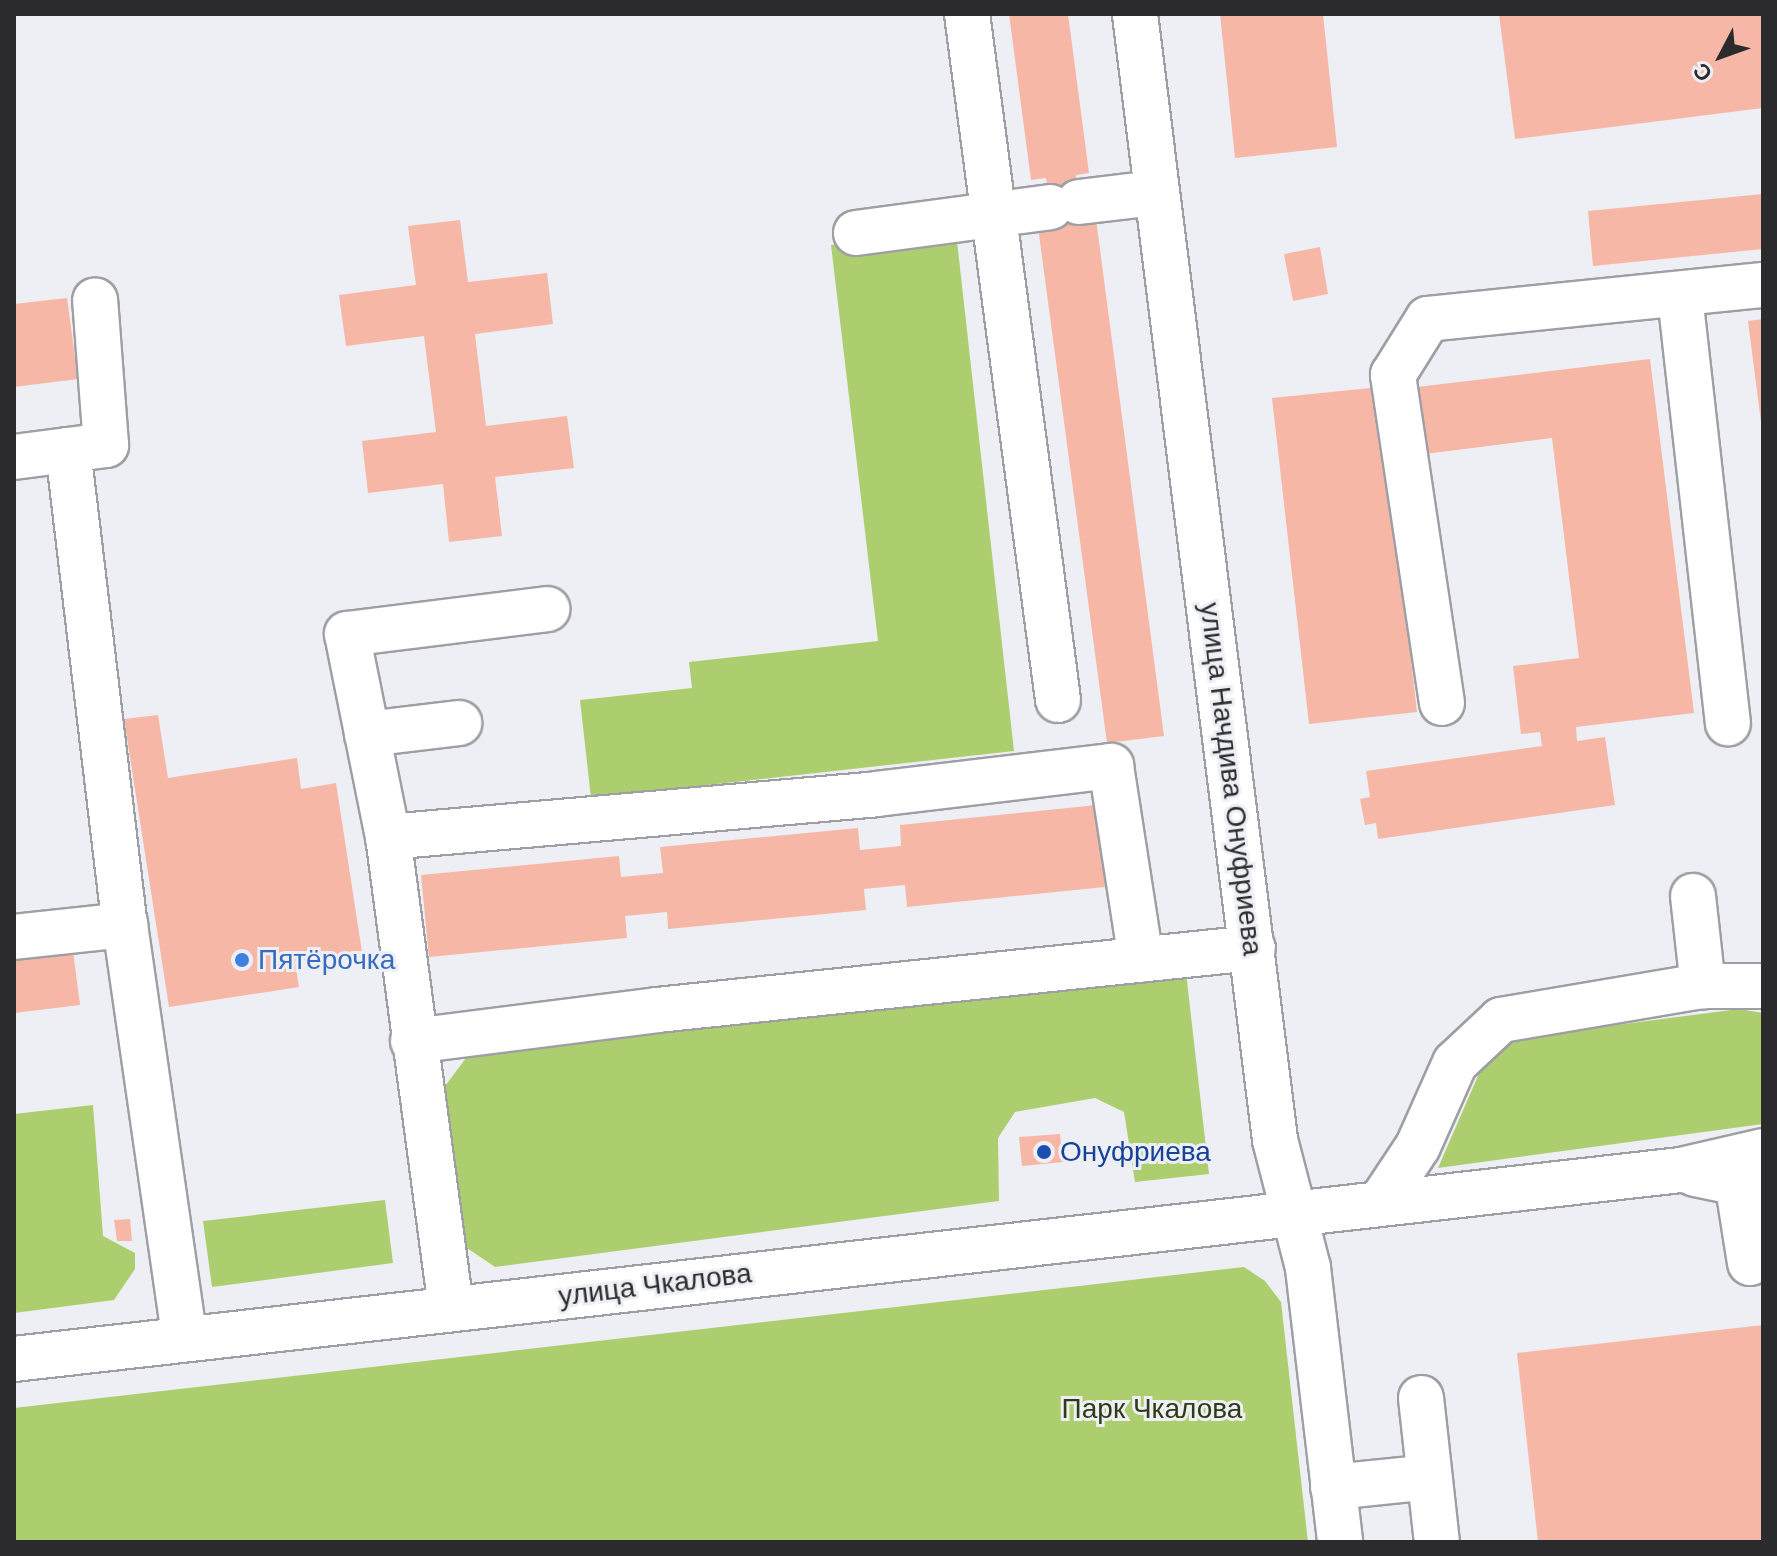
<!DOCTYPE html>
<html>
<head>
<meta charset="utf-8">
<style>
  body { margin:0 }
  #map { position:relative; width:1777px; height:1556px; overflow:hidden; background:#eeeff4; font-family:Arial,sans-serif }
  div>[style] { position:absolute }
  .green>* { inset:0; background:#acce6f }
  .building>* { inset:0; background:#f6b7a6 }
  .roads { filter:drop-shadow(2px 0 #9e9fa4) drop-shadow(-2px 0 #9e9fa4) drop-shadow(0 2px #9e9fa4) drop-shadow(0 -2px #9e9fa4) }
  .minor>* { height:44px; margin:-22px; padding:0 22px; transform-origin:22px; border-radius:22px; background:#fff }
  .dots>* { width:22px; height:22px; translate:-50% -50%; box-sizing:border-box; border:4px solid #eeeff4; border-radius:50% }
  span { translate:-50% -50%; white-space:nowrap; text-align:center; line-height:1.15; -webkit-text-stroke:6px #eeeff4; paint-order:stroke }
  .street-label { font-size:28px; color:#2b2b2d }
  .shop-label { font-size:28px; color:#366cbe }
  .left { translate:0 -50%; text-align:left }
  .transit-label { font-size:28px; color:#164399 }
  .park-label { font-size:28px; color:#2e3b14 }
  .frame { position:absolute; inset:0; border:16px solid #2b2b2d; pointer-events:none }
  .north { position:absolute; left:1681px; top:16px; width:80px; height:80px; -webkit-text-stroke:6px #eeeff4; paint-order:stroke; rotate:229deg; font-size:22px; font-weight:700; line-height:32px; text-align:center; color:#2b2b2d }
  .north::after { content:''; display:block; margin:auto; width:28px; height:36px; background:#2b2b2d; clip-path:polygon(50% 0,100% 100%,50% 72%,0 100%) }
</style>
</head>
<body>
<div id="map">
  <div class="green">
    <i style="clip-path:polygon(956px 232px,1014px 751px,591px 798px,580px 700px,692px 688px,689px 662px,878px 641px,831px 245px)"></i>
    <i style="clip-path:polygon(1186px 972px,1209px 1174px,1135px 1182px,1124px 1112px,1095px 1098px,1015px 1112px,998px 1138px,999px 1201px,495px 1267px,464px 1246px,445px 1086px,472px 1050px)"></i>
    <i style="clip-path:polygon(1739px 1009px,1763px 1013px,1763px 1124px,1438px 1168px,1484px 1062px,1508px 1039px)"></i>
    <i style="clip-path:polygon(93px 1105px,103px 1236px,135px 1253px,135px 1269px,114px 1300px,14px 1313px,14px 1114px)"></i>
    <i style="clip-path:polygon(385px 1200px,393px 1263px,212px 1287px,203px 1221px)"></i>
    <i style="clip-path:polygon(1244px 1267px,1265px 1281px,1281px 1302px,1308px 1542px,14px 1542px,14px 1408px)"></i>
  </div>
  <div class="building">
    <i style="clip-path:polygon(1009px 14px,1068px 14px,1089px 173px,1076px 175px,1082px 221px,1096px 219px,1164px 736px,1107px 743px,1038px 227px,1052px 225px,1046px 178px,1031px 180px)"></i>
    <i style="clip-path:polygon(1220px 14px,1323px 14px,1337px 147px,1235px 158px)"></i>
    <i style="clip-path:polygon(1499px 14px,1763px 14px,1763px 108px,1515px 139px)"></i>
    <i style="clip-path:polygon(1763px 194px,1763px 249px,1593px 266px,1588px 211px)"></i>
    <i style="clip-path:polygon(460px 220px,468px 282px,547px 273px,553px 324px,475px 334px,486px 426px,567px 416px,574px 468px,495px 477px,502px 536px,449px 542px,443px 484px,368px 493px,362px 441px,436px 432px,424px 336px,346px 346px,339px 295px,416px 285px,408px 226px)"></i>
    <i style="clip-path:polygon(1320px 247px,1328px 294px,1293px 301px,1284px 254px)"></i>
    <i style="clip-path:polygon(67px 298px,78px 379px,14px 387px,14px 304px)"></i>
    <i style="clip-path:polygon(1763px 319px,1763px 422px,1761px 422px,1748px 321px)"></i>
    <i style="clip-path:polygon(1650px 359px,1694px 713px,1576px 727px,1577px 741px,1605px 737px,1615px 805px,1378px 839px,1376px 823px,1365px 825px,1360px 799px,1370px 797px,1366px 771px,1542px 746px,1540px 732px,1521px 734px,1513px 666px,1579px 658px,1552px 438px,1425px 454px,1417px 387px)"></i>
    <i style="clip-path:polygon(1380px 387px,1417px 712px,1309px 724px,1272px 398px)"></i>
    <i style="clip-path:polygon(158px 715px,168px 778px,297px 758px,301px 789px,336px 783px,362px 952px,295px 962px,299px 987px,169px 1007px,124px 719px)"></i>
    <i style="clip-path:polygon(1097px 805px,1105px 887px,907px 907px,905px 885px,864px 889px,866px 910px,668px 929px,667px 912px,625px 916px,627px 938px,429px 957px,421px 875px,619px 856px,621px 877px,663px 873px,660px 847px,858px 828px,860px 850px,901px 846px,900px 825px)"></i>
    <i style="clip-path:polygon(72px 943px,80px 1005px,14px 1013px,14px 950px)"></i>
    <i style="clip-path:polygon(1060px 1134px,1063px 1162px,1022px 1166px,1019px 1137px)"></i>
    <i style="clip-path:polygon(130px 1219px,132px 1241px,117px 1241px,114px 1220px)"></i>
    <i style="clip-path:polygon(1763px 1325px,1763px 1542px,1538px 1542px,1517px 1353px)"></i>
  </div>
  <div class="roads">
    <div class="minor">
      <i style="left:967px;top:14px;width:692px;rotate:82.44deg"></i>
      <i style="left:1135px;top:14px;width:1135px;rotate:82.91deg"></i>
      <i style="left:1275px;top:1140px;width:132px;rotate:75.5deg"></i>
      <i style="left:1308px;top:1268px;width:276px;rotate:83.3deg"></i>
      <i style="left:1079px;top:202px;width:77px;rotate:-6.8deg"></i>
      <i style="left:856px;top:233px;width:196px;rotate:-7.6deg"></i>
      <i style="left:1680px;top:296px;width:430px;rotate:83.6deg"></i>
      <i style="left:68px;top:450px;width:478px;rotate:83.2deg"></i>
      <i style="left:125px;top:925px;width:418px;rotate:81.8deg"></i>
      <i style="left:14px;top:457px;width:93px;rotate:-7.4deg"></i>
      <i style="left:106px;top:445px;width:145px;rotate:-94.3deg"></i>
      <i style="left:1442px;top:703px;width:332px;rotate:-98.5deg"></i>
      <i style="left:1393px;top:375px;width:66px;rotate:-58deg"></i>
      <i style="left:1428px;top:319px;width:337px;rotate:-5.8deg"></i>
      <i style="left:367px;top:734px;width:93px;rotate:-6.8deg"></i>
      <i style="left:388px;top:837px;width:490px;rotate:-5deg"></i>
      <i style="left:876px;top:794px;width:237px;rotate:-6.8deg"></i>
      <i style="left:1111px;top:766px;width:196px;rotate:81.2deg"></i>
      <i style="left:1693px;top:896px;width:91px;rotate:83.7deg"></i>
      <i style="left:14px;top:937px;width:112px;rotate:-6.2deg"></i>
      <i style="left:413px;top:1041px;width:246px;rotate:-7.2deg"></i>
      <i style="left:657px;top:1010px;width:599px;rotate:-5.94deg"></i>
      <i style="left:1695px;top:1174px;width:69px;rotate:11.6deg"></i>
      <i style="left:1738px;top:1187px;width:77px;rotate:81deg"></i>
      <i style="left:1381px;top:1202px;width:67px;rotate:-56.5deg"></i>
      <i style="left:1418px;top:1146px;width:91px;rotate:-66deg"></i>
      <i style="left:1455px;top:1063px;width:63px;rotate:-43.1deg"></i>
      <i style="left:1501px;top:1020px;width:205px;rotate:-9.6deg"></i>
      <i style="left:1703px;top:986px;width:60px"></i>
      <i style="left:451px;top:1308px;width:475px;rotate:-97.6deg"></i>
      <i style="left:388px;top:837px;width:207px;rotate:-101.4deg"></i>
      <i style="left:347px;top:634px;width:202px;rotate:-7.1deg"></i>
      <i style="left:14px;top:1359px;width:1678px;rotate:-6.47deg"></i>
      <i style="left:1681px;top:1170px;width:84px;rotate:-13deg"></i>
      <i style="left:1421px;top:1398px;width:145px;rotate:83.7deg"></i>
      <i style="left:1333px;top:1487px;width:97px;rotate:-5.9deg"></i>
    </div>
  </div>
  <div class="dots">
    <i style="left:242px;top:960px;background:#3f7fe0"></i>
    <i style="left:1044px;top:1152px;background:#1a4fb4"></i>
  </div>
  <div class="street-label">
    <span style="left:1231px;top:779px;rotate:83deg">улица Начдива Онуфриева</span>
    <span style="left:655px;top:1285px;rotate:-7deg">улица Чкалова</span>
  </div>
  <div class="shop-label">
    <span class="left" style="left:258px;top:960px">Пятёрочка</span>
  </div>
  <div class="transit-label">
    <span class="left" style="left:1060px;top:1152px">Онуфриева</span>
  </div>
  <div class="park-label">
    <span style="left:1152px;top:1409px">Парк Чкалова</span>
  </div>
  <div class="frame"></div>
  <div class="north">С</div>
</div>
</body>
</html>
